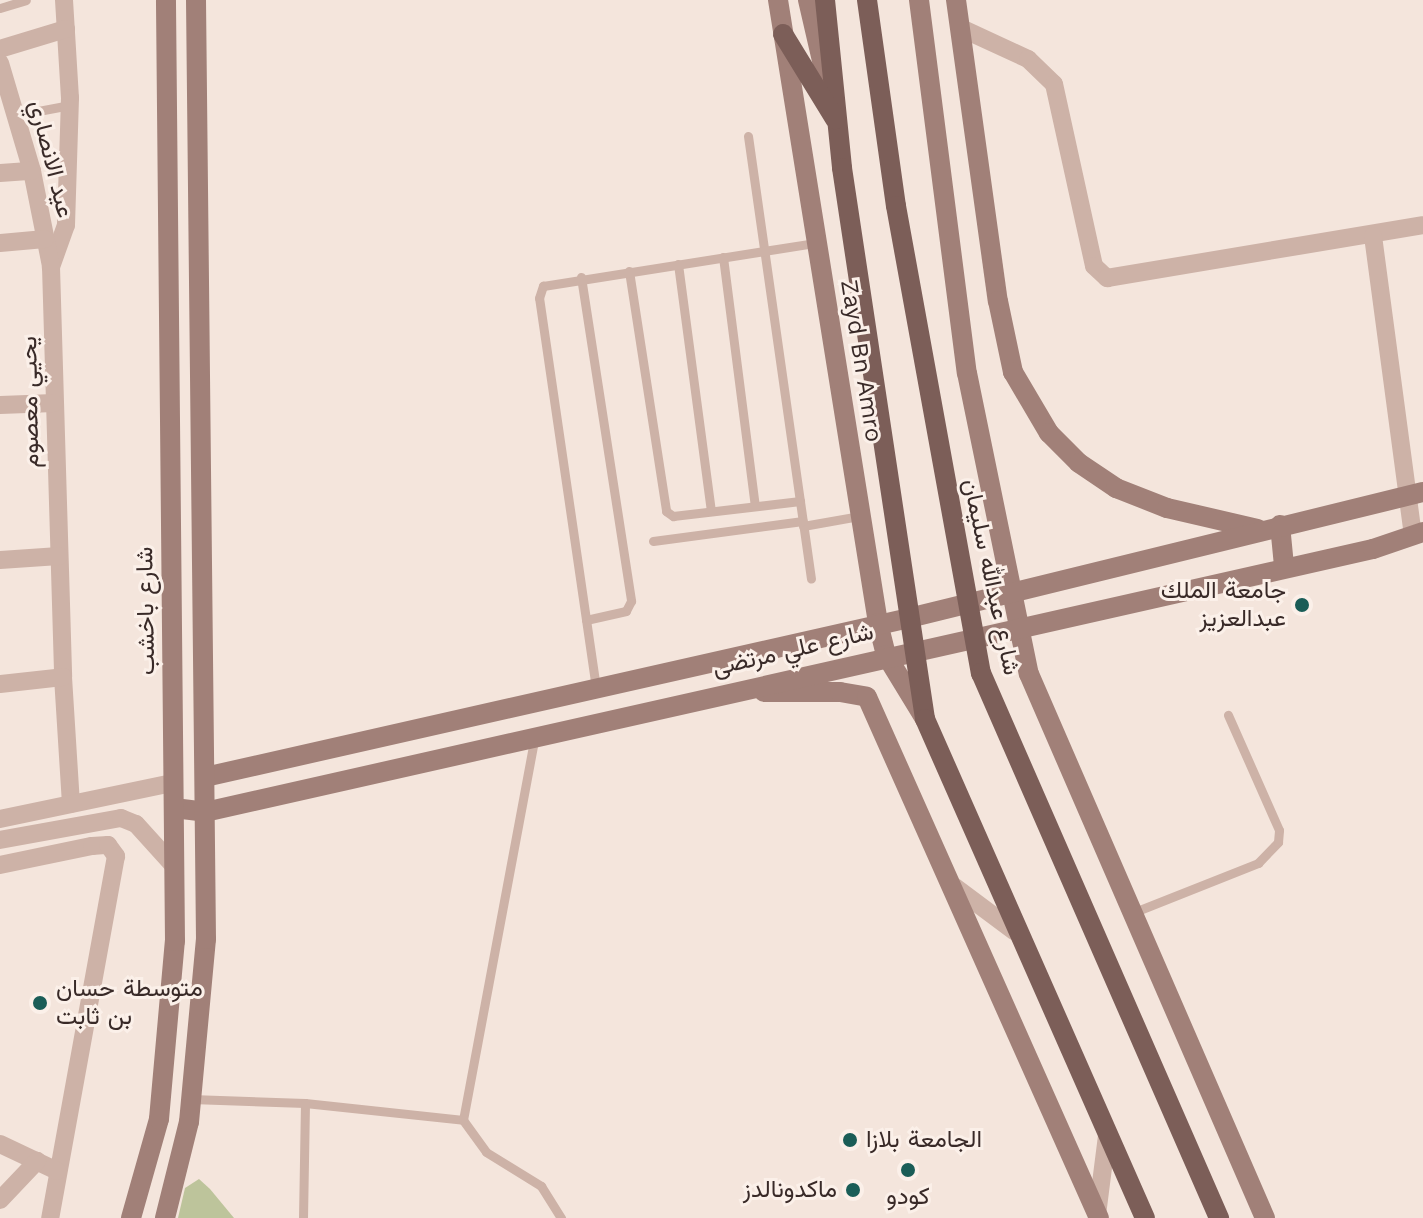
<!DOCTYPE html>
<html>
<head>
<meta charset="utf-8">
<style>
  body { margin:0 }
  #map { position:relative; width:1423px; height:1218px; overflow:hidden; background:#f4e5dc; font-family:"Work Sans",Vazirmatn,sans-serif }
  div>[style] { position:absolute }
  .green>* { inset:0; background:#bdc49b }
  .lane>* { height:9px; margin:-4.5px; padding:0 4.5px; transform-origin:4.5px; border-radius:4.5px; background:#cdb2a7 }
  .street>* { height:18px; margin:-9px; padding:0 9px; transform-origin:9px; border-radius:9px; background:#cdb2a7 }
  .secondary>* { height:20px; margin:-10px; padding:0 10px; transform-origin:10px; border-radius:10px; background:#a18078 }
  .primary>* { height:20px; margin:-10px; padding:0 10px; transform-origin:10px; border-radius:10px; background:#7c5e58 }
  .dots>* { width:22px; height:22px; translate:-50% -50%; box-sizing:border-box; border:4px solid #fbf0e9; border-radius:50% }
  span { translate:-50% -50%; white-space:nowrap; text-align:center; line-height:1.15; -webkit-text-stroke:6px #fbf0e9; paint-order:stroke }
  .street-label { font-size:24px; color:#392a28 }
  .poi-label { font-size:24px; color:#392a28 }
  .right { translate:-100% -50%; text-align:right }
  .left { translate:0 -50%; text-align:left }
</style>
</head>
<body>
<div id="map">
  <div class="green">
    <i style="clip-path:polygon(199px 1179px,210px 1189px,234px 1218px,178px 1218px,185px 1188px)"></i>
  </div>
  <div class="lane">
    <i style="left:0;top:8px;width:27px;rotate:-17deg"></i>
    <i style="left:17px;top:115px;width:54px;rotate:-10.7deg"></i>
    <i style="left:748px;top:136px;width:447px;rotate:81.9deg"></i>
    <i style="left:723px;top:257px;width:251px;rotate:82.7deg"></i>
    <i style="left:678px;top:264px;width:249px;rotate:82.4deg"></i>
    <i style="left:629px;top:271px;width:243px;rotate:81.2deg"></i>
    <i style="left:666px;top:511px;width:9px;rotate:36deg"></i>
    <i style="left:673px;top:516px;width:128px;rotate:-6.7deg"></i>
    <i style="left:581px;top:277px;width:328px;rotate:81.2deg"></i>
    <i style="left:631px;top:601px;width:11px;rotate:117deg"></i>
    <i style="left:626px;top:611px;width:41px;rotate:167.3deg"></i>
    <i style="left:803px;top:526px;width:58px;rotate:-10deg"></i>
    <i style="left:653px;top:541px;width:151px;rotate:-7.6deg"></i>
    <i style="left:596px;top:688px;width:394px;rotate:-98.3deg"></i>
    <i style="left:539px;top:298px;width:13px;rotate:-72deg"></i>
    <i style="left:543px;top:286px;width:276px;rotate:-9deg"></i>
    <i style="left:1132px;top:913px;width:136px;rotate:-21.6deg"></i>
    <i style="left:1258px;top:863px;width:29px;rotate:-46deg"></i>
    <i style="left:1278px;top:842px;width:12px;rotate:-85deg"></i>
    <i style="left:1279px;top:830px;width:126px;rotate:-113.9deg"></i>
    <i style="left:191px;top:1099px;width:114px;rotate:2deg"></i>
    <i style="left:305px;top:1103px;width:159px;rotate:6.1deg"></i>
    <i style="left:463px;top:1120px;width:39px;rotate:54deg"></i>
    <i style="left:486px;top:1152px;width:65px;rotate:31.7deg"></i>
    <i style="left:541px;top:1186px;width:38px;rotate:58deg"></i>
    <i style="left:463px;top:1120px;width:387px;rotate:-79.4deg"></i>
    <i style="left:303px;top:1218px;width:115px;rotate:-89deg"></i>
  </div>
  <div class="street">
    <i style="left:64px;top:0;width:98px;rotate:86.5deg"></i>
    <i style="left:70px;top:98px;width:127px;rotate:91.8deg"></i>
    <i style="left:66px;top:225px;width:45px;rotate:109.7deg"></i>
    <i style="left:51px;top:267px;width:410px;rotate:88.3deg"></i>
    <i style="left:63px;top:677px;width:127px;rotate:86.4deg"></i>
    <i style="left:963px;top:29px;width:72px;rotate:24.8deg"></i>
    <i style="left:1028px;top:59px;width:36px;rotate:44deg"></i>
    <i style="left:1054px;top:84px;width:186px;rotate:77.6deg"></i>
    <i style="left:1094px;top:266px;width:18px;rotate:43deg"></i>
    <i style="left:1107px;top:278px;width:320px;rotate:-9.5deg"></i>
    <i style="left:0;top:49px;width:69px;rotate:-16.9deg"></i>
    <i style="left:0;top:63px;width:113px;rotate:73.5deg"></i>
    <i style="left:32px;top:171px;width:97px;rotate:78.7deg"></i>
    <i style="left:0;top:173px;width:32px;rotate:-4deg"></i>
    <i style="left:1373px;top:236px;width:301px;rotate:82.4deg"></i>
    <i style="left:0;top:243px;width:45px;rotate:-5.1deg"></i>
    <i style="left:0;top:405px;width:54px;rotate:-2.1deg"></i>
    <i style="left:0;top:560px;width:59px;rotate:-3.9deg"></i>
    <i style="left:0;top:684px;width:63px;rotate:-6.3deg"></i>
    <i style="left:0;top:819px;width:177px;rotate:-11.8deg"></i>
    <i style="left:0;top:840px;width:123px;rotate:-10.3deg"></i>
    <i style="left:121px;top:818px;width:16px;rotate:22deg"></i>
    <i style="left:136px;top:824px;width:57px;rotate:47.9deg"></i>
    <i style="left:0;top:865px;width:94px;rotate:-11.7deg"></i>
    <i style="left:92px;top:846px;width:16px;rotate:-4deg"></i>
    <i style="left:108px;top:845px;width:14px;rotate:54deg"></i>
    <i style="left:116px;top:856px;width:368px;rotate:100.3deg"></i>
    <i style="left:955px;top:887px;width:74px;rotate:36.7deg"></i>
    <i style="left:0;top:1144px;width:63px;rotate:25.3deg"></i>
    <i style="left:0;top:1200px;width:54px;rotate:-46.5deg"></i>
    <i style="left:1097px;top:1215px;width:80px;rotate:-82.8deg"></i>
  </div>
  <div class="secondary">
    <i style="left:778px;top:0;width:631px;rotate:80.88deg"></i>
    <i style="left:878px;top:623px;width:33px;rotate:76deg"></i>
    <i style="left:886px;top:655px;width:75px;rotate:58.6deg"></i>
    <i style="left:808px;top:0;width:80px;rotate:77deg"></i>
    <i style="left:919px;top:0;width:376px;rotate:82.7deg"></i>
    <i style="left:967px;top:373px;width:307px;rotate:78.4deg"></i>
    <i style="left:1029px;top:674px;width:593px;rotate:66.55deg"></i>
    <i style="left:956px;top:0;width:304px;rotate:82.1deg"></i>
    <i style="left:998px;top:301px;width:73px;rotate:78.1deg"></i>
    <i style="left:1013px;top:372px;width:71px;rotate:59.5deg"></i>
    <i style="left:1049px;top:433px;width:42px;rotate:45deg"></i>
    <i style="left:1079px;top:463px;width:45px;rotate:34deg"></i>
    <i style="left:1116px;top:488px;width:55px;rotate:21.4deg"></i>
    <i style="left:1167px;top:508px;width:93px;rotate:13deg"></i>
    <i style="left:1280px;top:525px;width:41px;rotate:84.4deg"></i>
    <i style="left:764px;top:692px;width:76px"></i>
    <i style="left:840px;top:692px;width:27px;rotate:10deg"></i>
    <i style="left:867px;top:697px;width:570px;rotate:66deg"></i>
    <i style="left:205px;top:777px;width:722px;rotate:-12.73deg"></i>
    <i style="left:909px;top:618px;width:529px;rotate:-13.77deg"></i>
    <i style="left:174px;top:808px;width:31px;rotate:7deg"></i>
    <i style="left:205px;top:812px;width:1197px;rotate:-12.69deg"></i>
    <i style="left:1373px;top:549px;width:53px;rotate:-18.8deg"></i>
    <i style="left:131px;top:1218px;width:103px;rotate:-74.2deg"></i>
    <i style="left:159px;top:1119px;width:179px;rotate:-84.9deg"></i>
    <i style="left:175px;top:941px;width:941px;rotate:-90.55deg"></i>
    <i style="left:165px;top:1218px;width:99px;rotate:-76deg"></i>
    <i style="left:189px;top:1122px;width:184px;rotate:-84.7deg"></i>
    <i style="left:206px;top:939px;width:939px;rotate:-90.61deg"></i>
  </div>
  <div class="primary">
    <i style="left:825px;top:0;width:169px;rotate:84.2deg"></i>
    <i style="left:842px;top:168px;width:557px;rotate:81.43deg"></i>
    <i style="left:925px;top:719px;width:545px;rotate:66.21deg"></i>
    <i style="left:867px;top:0;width:208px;rotate:82deg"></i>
    <i style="left:896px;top:206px;width:475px;rotate:79.7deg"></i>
    <i style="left:981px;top:673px;width:595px;rotate:66.41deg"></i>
    <i style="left:783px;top:34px;width:100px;rotate:58.5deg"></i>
  </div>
  <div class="dots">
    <i style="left:1302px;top:605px;background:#1a5d57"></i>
    <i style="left:40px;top:1003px;background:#1a5d57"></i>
    <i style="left:850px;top:1140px;background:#1a5d57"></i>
    <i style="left:908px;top:1170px;background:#1a5d57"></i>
    <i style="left:853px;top:1190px;background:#1a5d57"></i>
  </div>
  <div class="street-label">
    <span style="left:51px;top:159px;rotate:76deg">عيد الانصاري</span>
    <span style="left:861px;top:361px;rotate:81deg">Zayd Bn Amro</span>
    <span style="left:30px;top:402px;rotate:-91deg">يحيي معصوم</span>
    <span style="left:991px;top:577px;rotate:78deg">شارع عبدالله سليمان</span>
    <span style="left:146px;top:611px;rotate:-91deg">شارع باخشب</span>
    <span style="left:793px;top:650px;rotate:-13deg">شارع علي مرتضى</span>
  </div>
  <div class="poi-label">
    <span class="right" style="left:1286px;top:605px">جامعة الملك<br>عبدالعزيز</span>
    <span class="left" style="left:56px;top:1003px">متوسطة حسان<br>بن ثابت</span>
    <span class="left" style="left:866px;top:1140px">الجامعة بلازا</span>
    <span class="right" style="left:837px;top:1190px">ماكدونالدز</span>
    <span style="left:908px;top:1197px">كودو</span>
  </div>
</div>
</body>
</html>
